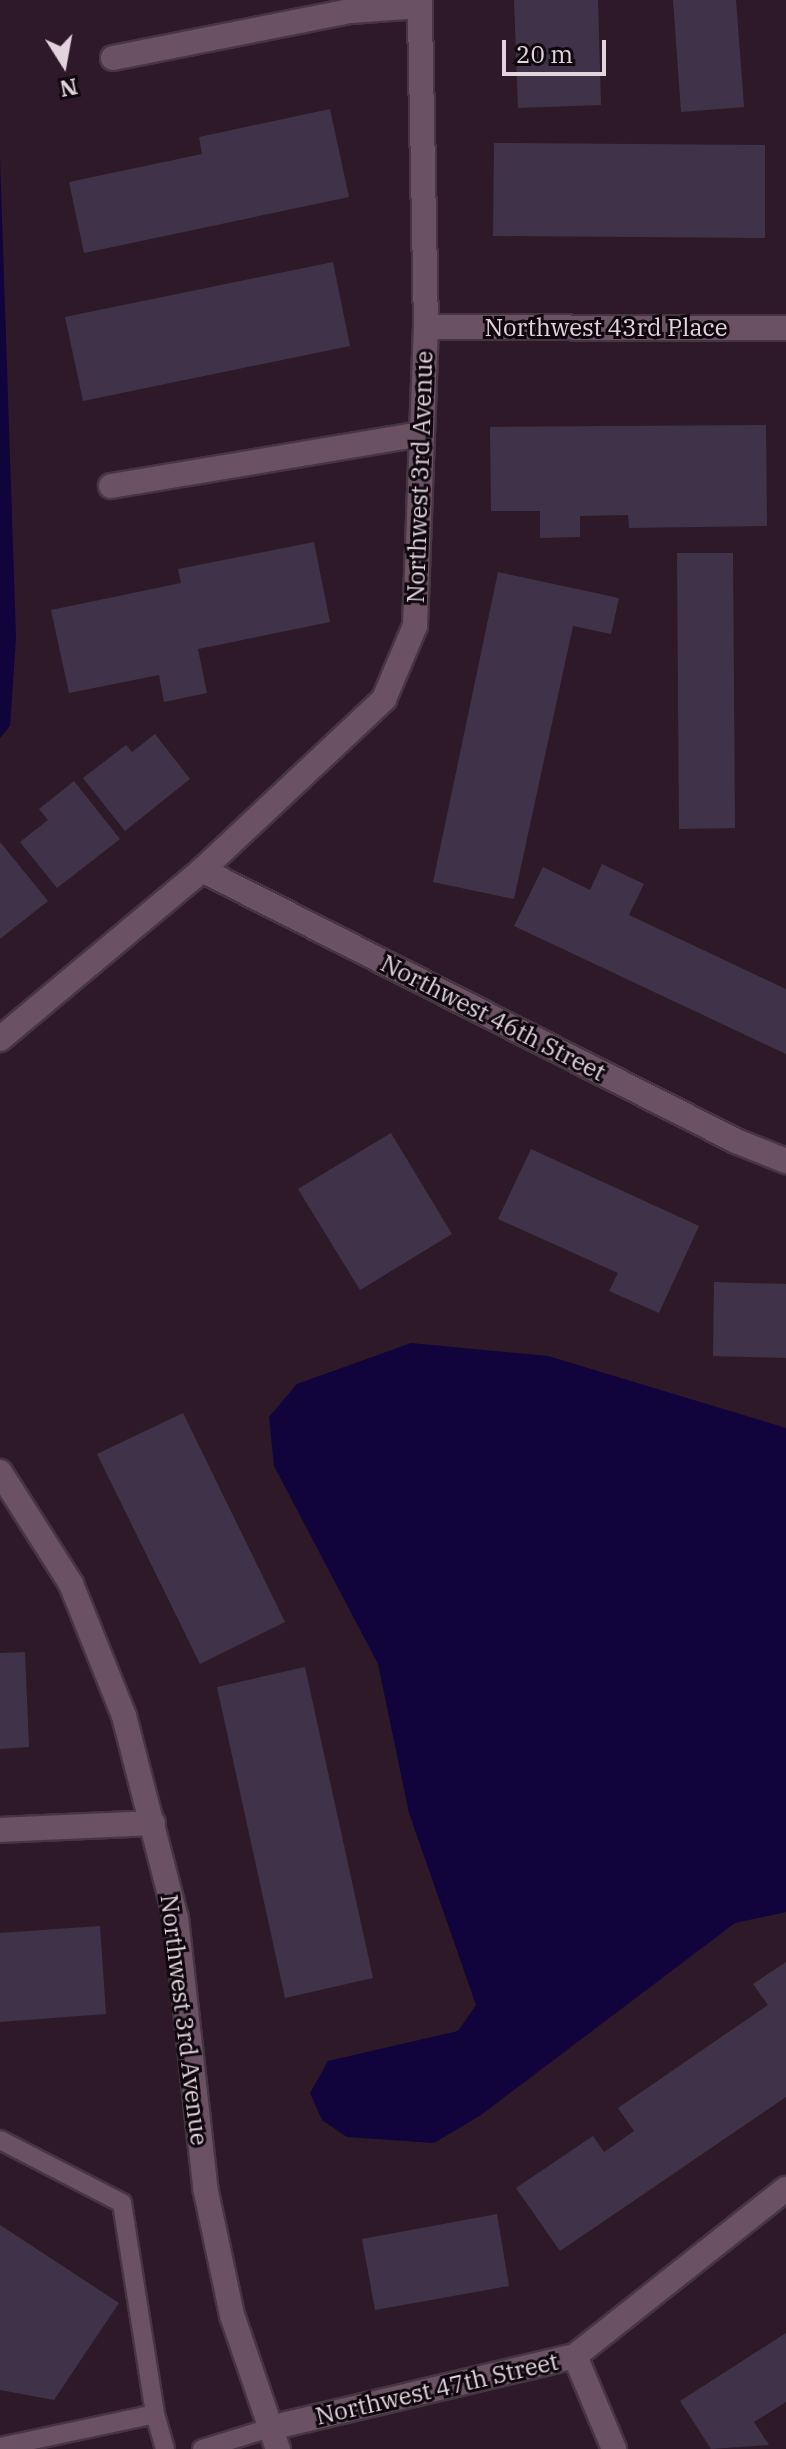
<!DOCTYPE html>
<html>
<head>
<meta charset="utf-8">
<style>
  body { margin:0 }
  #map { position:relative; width:786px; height:2449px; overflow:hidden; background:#2e1928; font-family:"IBM Plex Serif",serif }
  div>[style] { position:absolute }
  .water>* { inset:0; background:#11033b }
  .building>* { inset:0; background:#403349 }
  .roads { filter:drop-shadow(2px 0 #463641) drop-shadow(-2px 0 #463641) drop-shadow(0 2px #463641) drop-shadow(0 -2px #463641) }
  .service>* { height:18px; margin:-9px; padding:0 9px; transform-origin:9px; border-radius:9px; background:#6b5263 }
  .minor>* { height:24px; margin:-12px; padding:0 12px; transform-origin:12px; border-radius:12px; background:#6b5263 }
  span { translate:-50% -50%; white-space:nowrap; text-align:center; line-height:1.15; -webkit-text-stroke:6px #10070e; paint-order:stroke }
  .street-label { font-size:24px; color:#e2d3dc }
  .north { position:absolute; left:24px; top:24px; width:80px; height:80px; -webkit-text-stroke:6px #10070e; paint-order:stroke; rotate:169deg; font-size:22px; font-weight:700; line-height:32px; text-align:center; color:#e2d3dc }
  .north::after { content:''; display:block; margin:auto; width:28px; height:36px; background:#e2d3dc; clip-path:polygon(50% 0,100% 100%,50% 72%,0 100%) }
  .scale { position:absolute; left:502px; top:40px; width:104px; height:36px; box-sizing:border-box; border:4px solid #e2d3dc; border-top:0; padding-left:10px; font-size:24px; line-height:28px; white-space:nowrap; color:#e2d3dc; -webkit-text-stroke:6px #10070e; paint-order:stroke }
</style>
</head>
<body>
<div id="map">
  <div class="water">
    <i style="clip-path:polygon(0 157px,16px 638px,10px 726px,0 738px)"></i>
    <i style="clip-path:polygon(411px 1343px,548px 1356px,786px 1428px,786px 1912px,735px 1923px,481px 2115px,434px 2143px,347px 2137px,322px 2120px,310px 2093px,328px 2061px,458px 2031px,476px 2005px,409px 1813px,378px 1664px,274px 1466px,269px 1417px,297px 1384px)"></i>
  </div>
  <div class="building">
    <i style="clip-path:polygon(514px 0,598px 0,601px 105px,518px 108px)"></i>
    <i style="clip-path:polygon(673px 0,736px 0,744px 107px,681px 112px)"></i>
    <i style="clip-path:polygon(330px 109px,349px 197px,84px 253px,69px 182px,202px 154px,199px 137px)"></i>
    <i style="clip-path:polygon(494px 143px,765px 145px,765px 238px,493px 236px)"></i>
    <i style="clip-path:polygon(333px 262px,350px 346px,83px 401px,65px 317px)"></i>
    <i style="clip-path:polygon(766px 425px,767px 526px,629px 528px,628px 515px,580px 516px,580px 537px,540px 538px,540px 511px,491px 511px,490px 427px)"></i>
    <i style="clip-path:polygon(314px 542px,330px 622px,198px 649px,207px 693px,164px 702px,159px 675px,69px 693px,51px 610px,181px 583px,178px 569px)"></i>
    <i style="clip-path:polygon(677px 553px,733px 553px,735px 828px,679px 829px)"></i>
    <i style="clip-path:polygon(498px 572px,619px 598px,611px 634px,573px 626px,514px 899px,433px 882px)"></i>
    <i style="clip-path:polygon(155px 734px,190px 779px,125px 831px,83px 778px,126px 745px,132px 752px)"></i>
    <i style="clip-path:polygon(74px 781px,120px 839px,57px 888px,20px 842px,48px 820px,39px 809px)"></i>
    <i style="clip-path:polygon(0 842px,48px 901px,0 939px)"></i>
    <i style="clip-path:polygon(602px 864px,644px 884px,629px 915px,786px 989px,786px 1054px,514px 926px,543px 867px,590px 890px)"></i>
    <i style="clip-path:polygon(391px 1133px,452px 1234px,360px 1290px,298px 1189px)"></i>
    <i style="clip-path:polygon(531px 1149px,699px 1226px,659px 1313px,609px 1291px,618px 1273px,498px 1219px)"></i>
    <i style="clip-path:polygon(714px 1282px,786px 1284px,786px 1358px,713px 1356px)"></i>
    <i style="clip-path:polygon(183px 1413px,285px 1622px,200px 1664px,97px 1454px)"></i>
    <i style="clip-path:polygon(25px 1652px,29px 1747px,0 1749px,0 1653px)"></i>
    <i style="clip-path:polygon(305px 1667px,373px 1978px,285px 1998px,217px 1687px)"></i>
    <i style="clip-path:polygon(100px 1926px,106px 2014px,0 2022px,0 1933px)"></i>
    <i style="clip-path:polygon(786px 1962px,786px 2097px,560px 2251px,516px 2188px,593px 2136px,604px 2152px,634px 2131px,618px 2108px,768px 2005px,753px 1984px)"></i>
    <i style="clip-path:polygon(497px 2214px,509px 2286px,375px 2310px,362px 2239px)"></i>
    <i style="clip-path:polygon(0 2225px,119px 2303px,54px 2400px,0 2390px)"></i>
    <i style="clip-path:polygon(786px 2333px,786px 2402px,754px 2422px,769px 2445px,711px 2449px,680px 2401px)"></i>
  </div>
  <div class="roads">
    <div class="service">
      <i style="left:0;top:2140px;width:137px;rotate:27.3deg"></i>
      <i style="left:122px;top:2203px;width:214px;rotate:81.1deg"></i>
      <i style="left:155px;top:2414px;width:36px;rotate:74deg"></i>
      <i style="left:0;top:2447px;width:158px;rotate:-12deg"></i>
      <i style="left:202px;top:2449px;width:71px;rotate:-17.2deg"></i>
    </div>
    <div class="minor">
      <i style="left:113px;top:58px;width:243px;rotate:-11.2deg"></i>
      <i style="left:351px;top:11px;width:68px;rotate:-4.2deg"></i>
      <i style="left:426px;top:327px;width:360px;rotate:0.2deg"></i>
      <i style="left:111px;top:486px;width:314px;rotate:-9.5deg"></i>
      <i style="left:202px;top:870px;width:599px;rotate:26.91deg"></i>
      <i style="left:736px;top:1141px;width:54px;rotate:21.8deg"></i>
      <i style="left:0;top:1039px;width:263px;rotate:-39.9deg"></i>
      <i style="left:202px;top:870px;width:250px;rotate:-43.2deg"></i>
      <i style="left:384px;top:699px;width:79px;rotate:-67deg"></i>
      <i style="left:415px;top:626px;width:299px;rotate:-87.9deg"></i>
      <i style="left:426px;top:327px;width:327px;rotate:-91.1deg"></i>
      <i style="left:0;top:1472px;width:133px;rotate:57.6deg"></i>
      <i style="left:71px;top:1584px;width:142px;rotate:68.1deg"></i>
      <i style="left:124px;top:1716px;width:209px;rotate:75.6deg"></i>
      <i style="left:176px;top:1918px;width:271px;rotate:83.8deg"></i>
      <i style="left:205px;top:2187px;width:131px;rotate:78.1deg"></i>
      <i style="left:232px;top:2315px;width:142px;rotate:71.1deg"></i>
      <i style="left:0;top:1830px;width:153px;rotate:-2.6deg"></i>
      <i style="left:575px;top:2356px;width:101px;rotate:67.2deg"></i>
      <i style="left:270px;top:2428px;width:313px;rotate:-13.3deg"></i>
      <i style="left:575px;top:2356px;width:269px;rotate:-38.4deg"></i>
    </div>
  </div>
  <div class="street-label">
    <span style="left:606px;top:328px">Northwest 43rd Place</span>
    <span style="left:420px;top:477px;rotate:-88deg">Northwest 3rd Avenue</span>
    <span style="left:493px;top:1018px;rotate:27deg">Northwest 46th Street</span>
    <span style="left:184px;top:2020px;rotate:83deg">Northwest 3rd Avenue</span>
    <span style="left:437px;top:2389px;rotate:-13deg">Northwest 47th Street</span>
  </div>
  <div class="north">N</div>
  <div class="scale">20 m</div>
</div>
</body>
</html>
